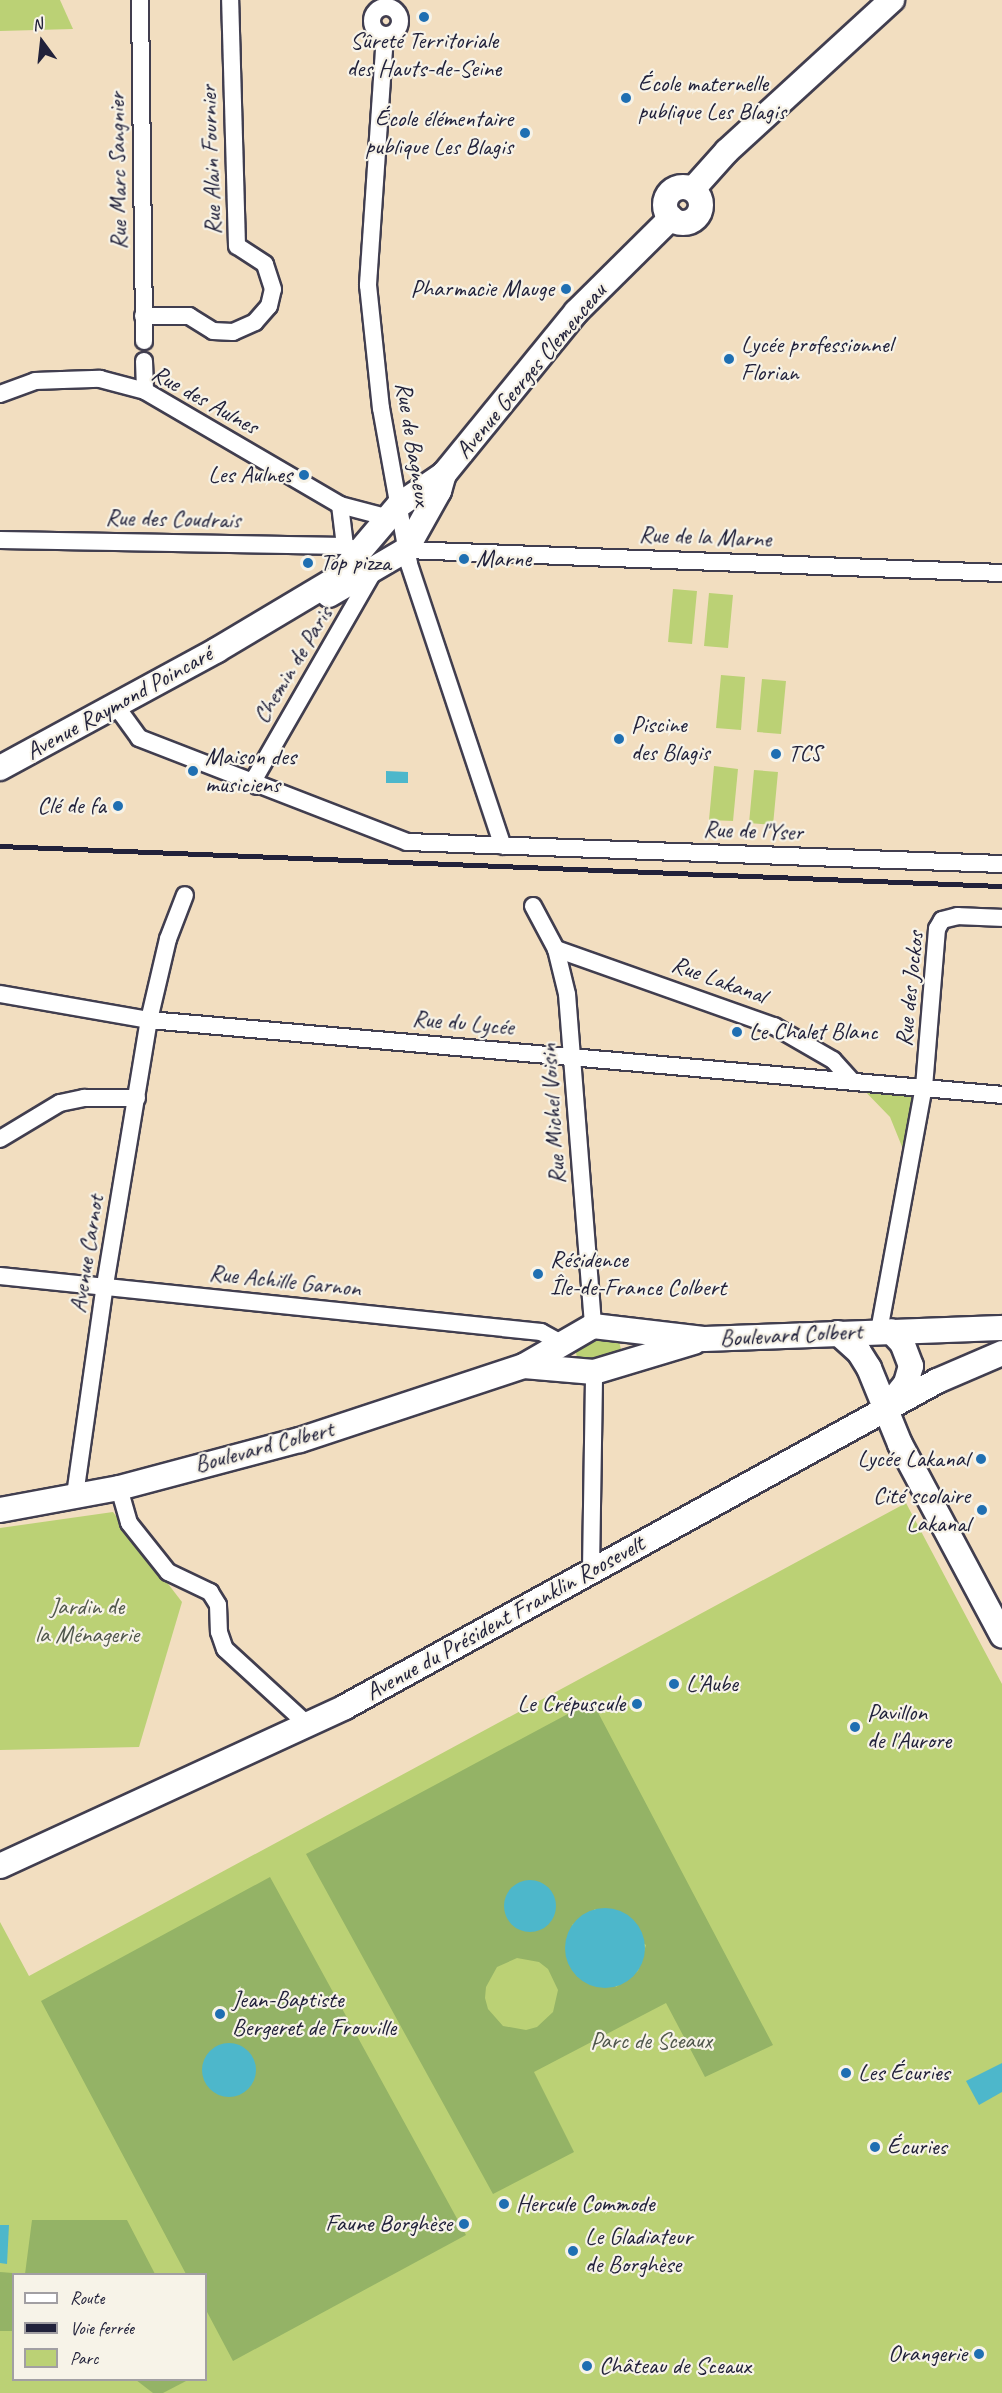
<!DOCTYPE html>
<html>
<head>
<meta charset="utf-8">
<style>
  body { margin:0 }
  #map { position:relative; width:1002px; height:2393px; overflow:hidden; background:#f2dec0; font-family:Caveat,sans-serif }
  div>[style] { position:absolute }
  .green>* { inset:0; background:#bbd175 }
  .forest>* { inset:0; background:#94b366 }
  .water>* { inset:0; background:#4db7cb }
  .round { border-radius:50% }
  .roads { filter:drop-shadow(2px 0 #413e4f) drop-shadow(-2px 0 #413e4f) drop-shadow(0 2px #413e4f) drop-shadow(0 -2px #413e4f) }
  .street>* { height:16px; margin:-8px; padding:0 8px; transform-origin:8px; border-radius:8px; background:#fff }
  .street>.ring { margin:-8px; padding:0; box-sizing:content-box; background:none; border:16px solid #fff; border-radius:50% }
  .secondary>* { height:24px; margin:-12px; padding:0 12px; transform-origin:12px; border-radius:12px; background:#fff }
  .secondary>.ring { margin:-12px; padding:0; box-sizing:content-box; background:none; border:24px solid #fff; border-radius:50% }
  .rail>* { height:4.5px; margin:-2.25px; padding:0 2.25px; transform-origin:2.25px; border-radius:2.25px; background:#22223b }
  .dots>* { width:16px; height:16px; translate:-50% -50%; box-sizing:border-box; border:3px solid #f7f3e8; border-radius:50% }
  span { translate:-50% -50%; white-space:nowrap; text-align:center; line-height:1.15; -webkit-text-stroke:4.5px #f7f3e8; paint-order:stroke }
  .poi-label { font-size:24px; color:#22223b }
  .left { translate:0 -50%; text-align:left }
  .right { translate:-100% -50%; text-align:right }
  .street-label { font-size:24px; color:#22223b }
  .park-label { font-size:24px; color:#50574c }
  .legend { position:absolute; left:12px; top:2273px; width:195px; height:108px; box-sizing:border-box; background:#f7f3e8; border:2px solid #a29fa3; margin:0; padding:8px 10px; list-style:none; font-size:18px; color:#22223b }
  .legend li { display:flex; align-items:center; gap:12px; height:30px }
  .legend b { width:30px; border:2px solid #a29fa3 }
  .north { position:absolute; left:12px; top:12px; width:60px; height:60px; -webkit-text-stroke:4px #f7f3e8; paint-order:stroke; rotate:345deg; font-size:16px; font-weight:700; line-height:24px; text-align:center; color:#22223b }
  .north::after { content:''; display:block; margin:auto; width:21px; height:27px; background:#22223b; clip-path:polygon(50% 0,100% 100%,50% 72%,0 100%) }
</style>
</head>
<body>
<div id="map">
  <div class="green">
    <i style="clip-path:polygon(0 0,60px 0,73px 29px,0 31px)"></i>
    <i style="clip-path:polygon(673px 589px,697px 591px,692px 644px,668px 642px)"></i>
    <i style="clip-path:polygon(709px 593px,733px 595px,728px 648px,704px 646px)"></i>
    <i style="clip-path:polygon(721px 675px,745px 677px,741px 730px,716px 728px)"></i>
    <i style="clip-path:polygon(762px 679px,786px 681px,781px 734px,757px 732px)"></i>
    <i style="clip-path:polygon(714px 766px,738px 769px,733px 821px,709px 820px)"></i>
    <i style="clip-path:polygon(754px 770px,778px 772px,773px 825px,749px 823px)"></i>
    <i style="clip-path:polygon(858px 1084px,916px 1088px,907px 1159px,890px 1117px)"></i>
    <i style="clip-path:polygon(605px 1334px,618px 1338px,621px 1349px,614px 1358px,578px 1362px,575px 1348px)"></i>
    <i style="clip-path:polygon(evenodd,906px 1503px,1002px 1684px,1002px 2393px,0 2393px,0 1922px,29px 1976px,906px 1503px,14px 2274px,206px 2274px,206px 2380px,14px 2380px,14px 2274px)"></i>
    <i style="clip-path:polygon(113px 1512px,182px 1602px,139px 1747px,0 1750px,0 1528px)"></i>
  </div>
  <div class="forest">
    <i style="clip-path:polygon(evenodd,592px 1701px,773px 2045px,705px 2077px,666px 2003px,534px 2072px,574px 2152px,493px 2194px,306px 1854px,592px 1701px,595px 1909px,646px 1945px,638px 1971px,616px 1987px,572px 1925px,595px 1909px,592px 1701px,517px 1958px,539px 1962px,548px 1969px,558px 1990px,553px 2012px,537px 2027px,526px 2030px,503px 2026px,488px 2009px,485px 1998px,486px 1987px,497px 1967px,517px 1958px)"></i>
    <i style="clip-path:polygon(270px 1877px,466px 2235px,233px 2361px,206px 2310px,206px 2274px,186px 2274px,41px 2001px)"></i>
    <i style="clip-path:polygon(32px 2220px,127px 2220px,155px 2274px,14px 2274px,13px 2331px,0 2331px,0 2272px,25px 2274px)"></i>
    <i style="clip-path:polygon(136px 2380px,188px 2380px,163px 2393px,153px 2393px)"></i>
  </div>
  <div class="water">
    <i style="clip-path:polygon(386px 771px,408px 772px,408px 783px,386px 783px)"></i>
    <i class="round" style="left:504px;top:1880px;width:52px;height:52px"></i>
    <i class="round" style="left:565px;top:1908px;width:80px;height:80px"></i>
    <i class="round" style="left:202px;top:2043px;width:54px;height:54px"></i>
    <i style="clip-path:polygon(1002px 2063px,1002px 2092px,979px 2105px,966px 2081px)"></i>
    <i style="clip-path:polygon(0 2225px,9px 2225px,7px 2264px,0 2263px)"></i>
  </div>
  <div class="roads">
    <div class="street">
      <i style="left:140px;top:0;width:341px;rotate:89.3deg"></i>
      <i class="ring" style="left:372px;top:7px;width:12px;height:12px"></i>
      <i style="left:385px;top:35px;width:251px;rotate:93.9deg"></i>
      <i style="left:368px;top:285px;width:124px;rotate:84deg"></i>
      <i style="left:381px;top:408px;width:158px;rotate:79.8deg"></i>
      <i style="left:409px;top:564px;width:297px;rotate:71.6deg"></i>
      <i style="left:143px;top:316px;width:46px"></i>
      <i style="left:189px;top:316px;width:28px;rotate:32deg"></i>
      <i style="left:213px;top:331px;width:20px;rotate:3deg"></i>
      <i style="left:233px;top:332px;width:24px;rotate:-24deg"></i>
      <i style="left:255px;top:322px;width:21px;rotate:-49deg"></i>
      <i style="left:269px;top:306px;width:17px;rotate:-77deg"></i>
      <i style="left:273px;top:289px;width:26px;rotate:-108deg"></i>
      <i style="left:265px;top:264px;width:33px;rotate:-147deg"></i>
      <i style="left:237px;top:246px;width:246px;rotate:-91.6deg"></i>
      <i style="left:144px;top:361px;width:30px;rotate:88deg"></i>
      <i style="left:0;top:394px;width:37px;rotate:-20deg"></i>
      <i style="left:35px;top:381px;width:27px;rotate:-2deg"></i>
      <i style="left:62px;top:380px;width:38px;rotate:-2deg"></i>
      <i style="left:100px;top:379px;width:47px;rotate:14.9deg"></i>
      <i style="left:145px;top:391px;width:226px;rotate:30.3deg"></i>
      <i style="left:340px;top:505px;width:59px;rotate:14.7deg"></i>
      <i style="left:340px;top:505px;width:41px;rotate:83deg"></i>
      <i style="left:0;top:540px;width:345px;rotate:1deg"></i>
      <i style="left:345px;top:546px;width:16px;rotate:18deg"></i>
      <i style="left:406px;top:550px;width:596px;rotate:2.21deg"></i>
      <i style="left:116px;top:706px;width:39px;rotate:54deg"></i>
      <i style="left:139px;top:738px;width:287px;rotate:21.2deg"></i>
      <i style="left:407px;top:842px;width:595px;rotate:2.12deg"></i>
      <i style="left:257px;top:786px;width:10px;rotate:-96deg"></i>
      <i style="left:256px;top:776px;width:239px;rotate:-60.1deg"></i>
      <i style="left:533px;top:906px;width:49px;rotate:61.9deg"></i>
      <i style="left:556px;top:949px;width:46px;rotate:76.3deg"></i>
      <i style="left:567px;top:994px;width:333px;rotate:85.5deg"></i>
      <i style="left:556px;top:949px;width:231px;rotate:19.5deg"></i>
      <i style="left:774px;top:1026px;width:68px;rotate:30deg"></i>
      <i style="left:833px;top:1060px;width:27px;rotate:48deg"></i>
      <i style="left:0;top:994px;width:151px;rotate:9.9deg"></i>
      <i style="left:149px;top:1020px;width:856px;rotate:5.02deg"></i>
      <i style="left:0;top:1139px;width:70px;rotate:-31deg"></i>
      <i style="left:60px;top:1103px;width:25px;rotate:-12deg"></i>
      <i style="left:84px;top:1098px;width:53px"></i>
      <i style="left:0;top:1276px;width:544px;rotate:5.91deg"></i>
      <i style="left:541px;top:1332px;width:25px;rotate:29deg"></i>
      <i style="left:879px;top:1331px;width:248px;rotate:-79.6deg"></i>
      <i style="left:924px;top:1087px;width:159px;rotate:-85.3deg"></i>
      <i style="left:937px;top:929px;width:10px;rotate:-61deg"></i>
      <i style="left:942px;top:920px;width:16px;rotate:-14deg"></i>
      <i style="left:958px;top:916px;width:44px;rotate:2.6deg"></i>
      <i style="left:119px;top:1488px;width:36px;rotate:74deg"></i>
      <i style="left:129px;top:1523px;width:63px;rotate:51.5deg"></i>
      <i style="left:168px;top:1572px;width:47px;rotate:25.5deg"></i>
      <i style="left:210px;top:1592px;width:15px;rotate:58deg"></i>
      <i style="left:218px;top:1605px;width:27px;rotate:88deg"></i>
      <i style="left:219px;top:1632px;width:18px;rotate:71deg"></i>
      <i style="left:225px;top:1649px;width:113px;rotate:42.5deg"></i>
      <i style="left:75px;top:1495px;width:212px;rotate:-81.9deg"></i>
      <i style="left:105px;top:1285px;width:269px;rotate:-80.6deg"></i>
      <i style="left:149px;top:1020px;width:83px;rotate:-76.8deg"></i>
      <i style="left:168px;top:939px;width:47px;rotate:-68.9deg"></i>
      <i style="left:591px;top:1570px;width:198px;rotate:-89.1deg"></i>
    </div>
    <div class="secondary">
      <i class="ring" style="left:665px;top:187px;width:12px;height:12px"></i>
      <i style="left:693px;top:189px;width:51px;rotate:-48.2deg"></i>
      <i style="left:727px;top:151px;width:224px;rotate:-42.5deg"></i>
      <i style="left:329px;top:595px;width:89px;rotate:-30.3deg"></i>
      <i style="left:406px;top:550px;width:68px;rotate:-60.8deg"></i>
      <i style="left:439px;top:491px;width:18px;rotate:-74deg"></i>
      <i style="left:0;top:768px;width:247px;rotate:-28.5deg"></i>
      <i style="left:217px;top:650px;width:139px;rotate:-30.8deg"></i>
      <i style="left:336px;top:579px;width:97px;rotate:-49.6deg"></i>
      <i style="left:399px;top:505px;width:55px;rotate:-34.6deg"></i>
      <i style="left:444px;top:474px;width:209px;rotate:-50.8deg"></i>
      <i style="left:576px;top:312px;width:134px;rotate:-44.7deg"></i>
      <i style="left:838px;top:1333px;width:28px;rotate:42deg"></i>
      <i style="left:859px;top:1352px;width:19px;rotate:58deg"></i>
      <i style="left:869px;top:1368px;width:82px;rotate:67.8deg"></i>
      <i style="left:900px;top:1444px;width:217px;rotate:61.9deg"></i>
      <i style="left:524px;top:1366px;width:70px;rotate:4.9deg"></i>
      <i style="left:594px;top:1372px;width:104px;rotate:-16.7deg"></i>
      <i style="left:889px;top:1405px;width:28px;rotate:-52deg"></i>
      <i style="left:906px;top:1383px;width:18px;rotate:-74deg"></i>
      <i style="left:911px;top:1366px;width:25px;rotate:-111deg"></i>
      <i style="left:902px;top:1343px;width:16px;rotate:-133deg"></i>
      <i style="left:0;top:1510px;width:121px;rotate:-10.5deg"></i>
      <i style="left:119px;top:1488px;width:187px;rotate:-14.9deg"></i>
      <i style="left:300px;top:1440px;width:236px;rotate:-18.3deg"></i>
      <i style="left:524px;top:1366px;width:80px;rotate:-30.1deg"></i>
      <i style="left:593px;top:1326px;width:111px;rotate:6.7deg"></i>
      <i style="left:703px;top:1339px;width:299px;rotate:-2.1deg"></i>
      <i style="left:0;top:1866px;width:380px;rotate:-24.7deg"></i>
      <i style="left:345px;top:1707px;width:676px;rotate:-28.84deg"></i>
      <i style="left:937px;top:1381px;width:71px;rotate:-23.3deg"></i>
    </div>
  </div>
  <div class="rail">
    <i style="left:0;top:846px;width:1003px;rotate:2.29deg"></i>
  </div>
  <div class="dots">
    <i style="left:424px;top:17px;background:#1f6fb2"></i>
    <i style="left:626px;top:98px;background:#1f6fb2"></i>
    <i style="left:525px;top:133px;background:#1f6fb2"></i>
    <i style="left:566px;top:289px;background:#1f6fb2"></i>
    <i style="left:729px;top:359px;background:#1f6fb2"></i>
    <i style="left:304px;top:475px;background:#1f6fb2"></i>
    <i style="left:464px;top:559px;background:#1f6fb2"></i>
    <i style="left:308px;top:563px;background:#1f6fb2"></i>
    <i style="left:619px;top:739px;background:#1f6fb2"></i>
    <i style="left:776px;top:754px;background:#1f6fb2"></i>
    <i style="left:193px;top:771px;background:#1f6fb2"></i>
    <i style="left:118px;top:806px;background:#1f6fb2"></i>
    <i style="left:737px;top:1032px;background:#1f6fb2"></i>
    <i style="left:538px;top:1274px;background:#1f6fb2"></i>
    <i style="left:981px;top:1459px;background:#1f6fb2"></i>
    <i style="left:982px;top:1510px;background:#1f6fb2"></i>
    <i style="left:674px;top:1684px;background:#1f6fb2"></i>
    <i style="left:637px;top:1704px;background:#1f6fb2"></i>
    <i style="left:855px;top:1727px;background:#1f6fb2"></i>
    <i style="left:220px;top:2014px;background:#1f6fb2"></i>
    <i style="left:846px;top:2073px;background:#1f6fb2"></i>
    <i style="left:875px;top:2147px;background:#1f6fb2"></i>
    <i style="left:504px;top:2204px;background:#1f6fb2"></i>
    <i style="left:464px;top:2224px;background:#1f6fb2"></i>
    <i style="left:573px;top:2251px;background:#1f6fb2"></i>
    <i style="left:979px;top:2354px;background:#1f6fb2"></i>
    <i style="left:587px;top:2366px;background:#1f6fb2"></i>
  </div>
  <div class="poi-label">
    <span style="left:424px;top:55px">Sûreté Territoriale<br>des Hauts-de-Seine</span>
    <span class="left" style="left:638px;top:98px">École maternelle<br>publique Les Blagis</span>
    <span class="right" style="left:513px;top:133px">École élémentaire<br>publique Les Blagis</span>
    <span class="right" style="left:554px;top:289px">Pharmacie Mauge</span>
    <span class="left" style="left:741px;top:359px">Lycée professionnel<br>Florian</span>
    <span class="right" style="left:292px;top:475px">Les Aulnes</span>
    <span class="left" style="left:476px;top:559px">Marne</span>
    <span class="left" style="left:320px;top:563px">Top pizza</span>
    <span class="left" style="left:631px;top:739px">Piscine<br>des Blagis</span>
    <span class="left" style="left:788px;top:754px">TCS</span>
    <span class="left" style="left:205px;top:771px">Maison des<br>musiciens</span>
    <span class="right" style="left:106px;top:806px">Clé de fa</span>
    <span class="left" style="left:749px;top:1032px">Le Chalet Blanc</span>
    <span class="left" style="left:550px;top:1274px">Résidence<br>Île-de-France Colbert</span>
    <span class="right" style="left:969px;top:1459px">Lycée Lakanal</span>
    <span class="right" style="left:970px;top:1510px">Cité scolaire<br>Lakanal</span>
    <span class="left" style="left:686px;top:1684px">L’Aube</span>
    <span class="right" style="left:625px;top:1704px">Le Crépuscule</span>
    <span class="left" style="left:867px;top:1727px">Pavillon<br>de l'Aurore</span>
    <span class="left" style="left:232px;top:2014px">Jean-Baptiste<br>Bergeret de Frouville</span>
    <span class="left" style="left:858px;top:2073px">Les Écuries</span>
    <span class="left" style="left:887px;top:2147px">Écuries</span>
    <span class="left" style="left:516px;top:2204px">Hercule Commode</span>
    <span class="right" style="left:452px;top:2224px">Faune Borghèse</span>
    <span class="left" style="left:585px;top:2251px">Le Gladiateur<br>de Borghèse</span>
    <span class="right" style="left:967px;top:2354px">Orangerie</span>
    <span class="left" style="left:599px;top:2366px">Château de Sceaux</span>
  </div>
  <div class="street-label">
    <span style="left:211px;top:160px;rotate:-92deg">Rue Alain Fournier</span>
    <span style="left:118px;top:171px;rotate:-91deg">Rue Marc Sangnier</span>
    <span style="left:531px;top:371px;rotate:-50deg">Avenue Georges Clemenceau</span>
    <span style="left:205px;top:400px;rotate:29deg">Rue des Aulnes</span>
    <span style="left:413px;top:444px;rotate:81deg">Rue de Bagneux</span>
    <span style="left:173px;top:519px;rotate:1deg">Rue des Coudrais</span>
    <span style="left:705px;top:537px;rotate:2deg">Rue de la Marne</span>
    <span style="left:293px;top:665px;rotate:-59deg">Chemin de Paris</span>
    <span style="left:119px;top:703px;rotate:-29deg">Avenue Raymond Poincaré</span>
    <span style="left:753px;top:831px;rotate:2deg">Rue de l'Yser</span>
    <span style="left:719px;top:980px;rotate:20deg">Rue Lakanal</span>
    <span style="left:910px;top:989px;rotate:-84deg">Rue des Jockos</span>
    <span style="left:463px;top:1023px;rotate:5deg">Rue du Lycée</span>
    <span style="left:553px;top:1114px;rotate:-94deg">Rue Michel Voisin</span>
    <span style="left:87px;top:1254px;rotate:-81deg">Avenue Carnot</span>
    <span style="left:285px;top:1281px;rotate:6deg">Rue Achille Garnon</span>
    <span style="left:791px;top:1335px;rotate:-3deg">Boulevard Colbert</span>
    <span style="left:264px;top:1447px;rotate:-15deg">Boulevard Colbert</span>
    <span style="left:505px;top:1618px;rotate:-29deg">Avenue du Président Franklin Roosevelt</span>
  </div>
  <div class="park-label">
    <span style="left:87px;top:1621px">Jardin de<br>la Ménagerie</span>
    <span style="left:651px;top:2041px">Parc de Sceaux</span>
  </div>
  <ul class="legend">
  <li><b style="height:8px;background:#fff"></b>Route</li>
  <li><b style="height:8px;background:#22223b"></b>Voie ferrée</li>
  <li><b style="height:16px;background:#bbd175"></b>Parc</li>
  </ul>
  <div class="north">N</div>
</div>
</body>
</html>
